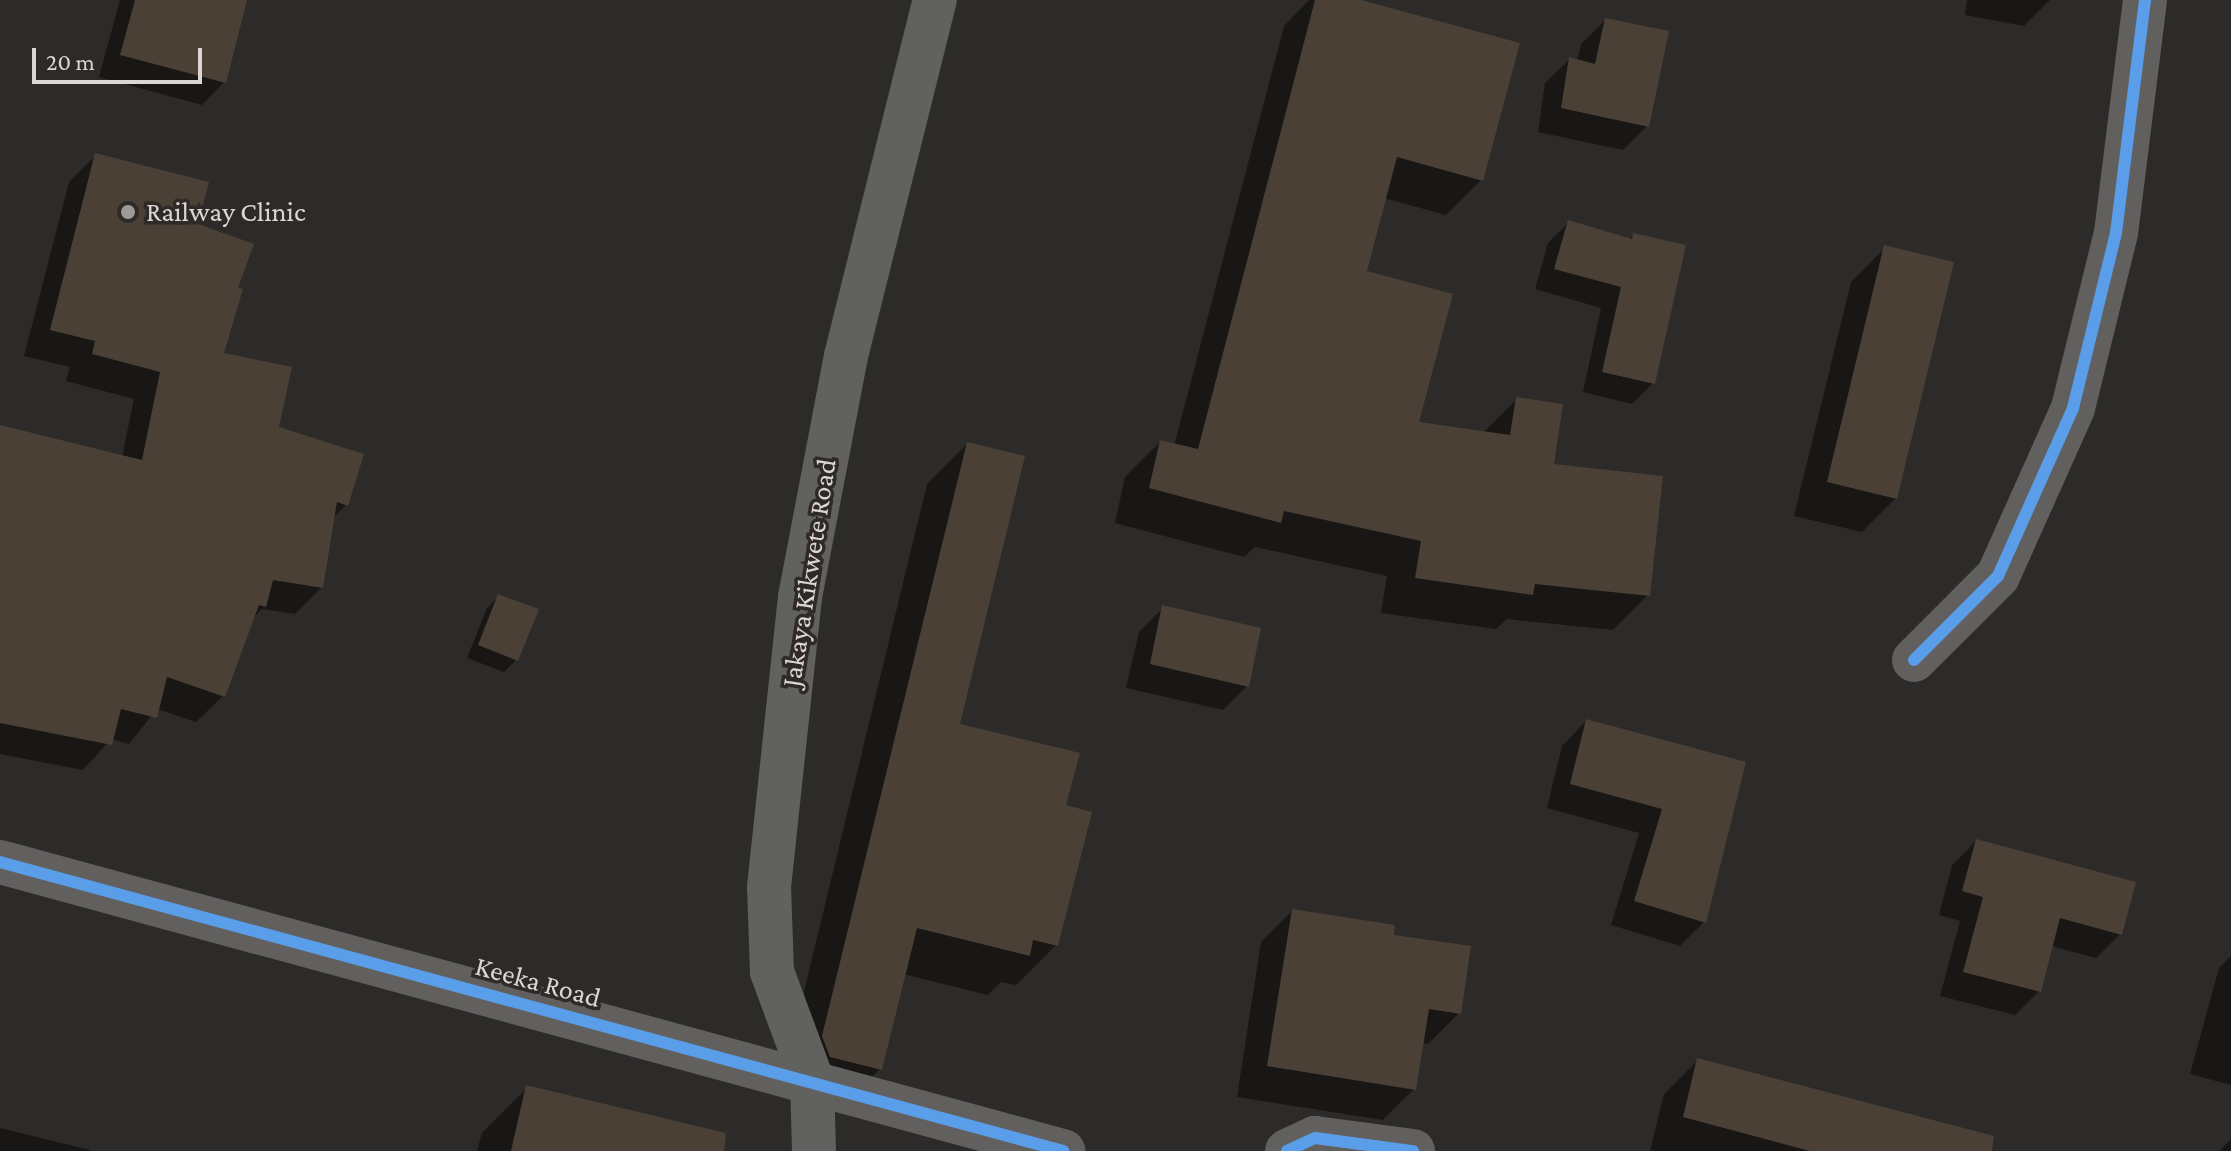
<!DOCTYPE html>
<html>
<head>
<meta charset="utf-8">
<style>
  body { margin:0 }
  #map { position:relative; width:2231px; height:1151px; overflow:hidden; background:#2d2b29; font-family:"Crimson Pro",serif }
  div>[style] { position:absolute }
  .shadow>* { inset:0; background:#0007 }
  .building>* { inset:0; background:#4a4036 }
  .minor>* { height:44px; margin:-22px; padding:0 22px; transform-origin:22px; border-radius:22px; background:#61605f }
  .major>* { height:44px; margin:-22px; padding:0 22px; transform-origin:22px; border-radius:22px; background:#61615f }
  .cycleway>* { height:12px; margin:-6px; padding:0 6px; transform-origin:6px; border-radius:6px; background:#5a9eea }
  .dots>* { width:22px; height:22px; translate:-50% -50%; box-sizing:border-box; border:4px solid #2f2a27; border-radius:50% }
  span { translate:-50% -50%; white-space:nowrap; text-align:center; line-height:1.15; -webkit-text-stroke:7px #2f2a27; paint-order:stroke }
  .poi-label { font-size:28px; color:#d9d6d3 }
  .left { translate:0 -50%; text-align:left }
  .street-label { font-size:28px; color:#d9d6d3 }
  .scale { position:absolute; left:32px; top:48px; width:170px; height:36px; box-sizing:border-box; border:4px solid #d9d6d3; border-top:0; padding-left:10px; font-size:24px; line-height:28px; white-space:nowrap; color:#d9d6d3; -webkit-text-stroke:6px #2f2a27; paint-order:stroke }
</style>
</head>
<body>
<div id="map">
  <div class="shadow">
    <i style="clip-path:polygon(120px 0,245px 0,224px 82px,202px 105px,99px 77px)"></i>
    <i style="clip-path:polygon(1309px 0,1353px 0,1481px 180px,1446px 215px,1384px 198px,1364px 272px,1417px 424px,1483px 433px,1517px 399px,1551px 466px,1648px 595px,1613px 630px,1507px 619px,1496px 629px,1381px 613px,1387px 576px,1255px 547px,1244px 557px,1115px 523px,1125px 477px,1160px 442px,1174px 446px,1284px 26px)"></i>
    <i style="clip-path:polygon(1967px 0,2050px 0,2024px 26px,1965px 15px)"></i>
    <i style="clip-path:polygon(1605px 20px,1647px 126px,1623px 150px,1538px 132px,1545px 83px,1570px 59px,1577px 61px,1581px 44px)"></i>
    <i style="clip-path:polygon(96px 155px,196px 225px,235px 289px,222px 354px,277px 429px,347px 504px,332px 519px,322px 587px,295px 614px,262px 609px,251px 620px,223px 696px,196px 722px,157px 709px,129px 744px,111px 739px,83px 770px,0 754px,0 427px,122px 457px,134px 399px,66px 381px,70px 367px,24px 356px,69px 182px)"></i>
    <i style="clip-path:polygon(1569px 222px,1629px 240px,1634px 235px,1653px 383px,1632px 404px,1583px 392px,1601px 308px,1535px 289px,1548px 243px)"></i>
    <i style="clip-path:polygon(1885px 248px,1896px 498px,1862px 532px,1794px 516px,1851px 282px)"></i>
    <i style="clip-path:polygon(967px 444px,958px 725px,1063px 807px,1056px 945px,1016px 985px,1001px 982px,988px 995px,903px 974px,880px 1069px,840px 1109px,783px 1078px,927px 484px)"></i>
    <i style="clip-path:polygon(499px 596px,516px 660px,504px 672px,467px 658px,487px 608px)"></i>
    <i style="clip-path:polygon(1163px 608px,1247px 686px,1223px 710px,1126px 688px,1139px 632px)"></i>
    <i style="clip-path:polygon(1586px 721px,1744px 763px,1704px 922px,1680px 946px,1611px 925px,1639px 833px,1547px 808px,1562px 746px)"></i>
    <i style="clip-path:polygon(1976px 841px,2120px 934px,2096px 958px,2051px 946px,2039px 991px,2015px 1015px,1940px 996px,1960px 921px,1939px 915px,1952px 865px)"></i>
    <i style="clip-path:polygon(1292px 911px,1459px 1013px,1428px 1044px,1422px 1043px,1414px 1089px,1383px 1120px,1237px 1097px,1261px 942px)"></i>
    <i style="clip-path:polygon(2231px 956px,2231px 1085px,2190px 1074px,2219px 968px)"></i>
    <i style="clip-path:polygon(1698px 1060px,1926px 1151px,1650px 1151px,1664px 1094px)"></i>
    <i style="clip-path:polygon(527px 1088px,679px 1151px,477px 1151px,482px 1133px)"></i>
    <i style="clip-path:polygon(0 1128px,90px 1150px,89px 1151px,0 1151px)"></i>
    <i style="clip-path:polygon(2231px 1139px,2231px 1151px,2219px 1151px)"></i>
  </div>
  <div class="building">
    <i style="clip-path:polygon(135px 0,247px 0,226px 83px,120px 55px)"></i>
    <i style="clip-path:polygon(1315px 0,1361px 0,1520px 43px,1483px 181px,1397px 157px,1367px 271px,1453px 294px,1419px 422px,1510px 435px,1516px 397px,1563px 404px,1554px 464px,1663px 476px,1650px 596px,1535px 584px,1533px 595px,1415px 578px,1421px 541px,1284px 511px,1281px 523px,1149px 488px,1160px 440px,1198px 449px)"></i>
    <i style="clip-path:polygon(1605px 18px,1669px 31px,1649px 127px,1561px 108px,1569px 57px,1595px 64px)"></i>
    <i style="clip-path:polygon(95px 153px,209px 182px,198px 224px,254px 244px,238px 288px,243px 289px,224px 353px,292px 367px,279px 427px,364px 454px,348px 506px,337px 502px,323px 588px,273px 580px,266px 607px,259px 605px,225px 697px,167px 677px,157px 718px,121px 709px,112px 745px,0 723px,0 425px,142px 460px,160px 372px,92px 354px,95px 341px,50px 330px)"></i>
    <i style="clip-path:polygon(1568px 220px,1632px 239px,1633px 233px,1686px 245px,1655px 384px,1602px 372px,1621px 287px,1554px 269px)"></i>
    <i style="clip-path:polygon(1884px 245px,1954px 262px,1897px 499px,1827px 482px)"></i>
    <i style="clip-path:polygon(967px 442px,1025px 456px,960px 724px,1080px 753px,1066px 805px,1092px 812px,1058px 946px,1033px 940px,1030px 956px,917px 928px,882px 1070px,830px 1057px,822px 1036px)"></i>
    <i style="clip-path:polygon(498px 594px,539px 609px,518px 661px,478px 645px)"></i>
    <i style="clip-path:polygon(1162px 605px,1261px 628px,1249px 687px,1150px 664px)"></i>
    <i style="clip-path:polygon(1586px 719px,1746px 762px,1706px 923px,1634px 901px,1662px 809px,1570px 784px)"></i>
    <i style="clip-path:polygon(1976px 839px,2136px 882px,2122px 935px,2060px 918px,2041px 992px,1963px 972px,1983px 897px,1962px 891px)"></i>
    <i style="clip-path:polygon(1292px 909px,1395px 925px,1394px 935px,1471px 946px,1461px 1014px,1429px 1009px,1416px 1090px,1267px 1066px)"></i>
    <i style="clip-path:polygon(1697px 1058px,1994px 1136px,1992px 1151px,1810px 1151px,1683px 1117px)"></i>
    <i style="clip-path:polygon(526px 1085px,726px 1133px,724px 1151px,511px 1151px)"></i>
  </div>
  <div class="minor">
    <i style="left:1914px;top:660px;width:119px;rotate:-45deg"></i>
    <i style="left:1998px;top:576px;width:184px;rotate:-65.9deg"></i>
    <i style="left:2073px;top:408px;width:180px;rotate:-76.2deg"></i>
    <i style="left:2116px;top:233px;width:235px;rotate:-82.9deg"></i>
    <i style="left:0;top:862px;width:1102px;rotate:15.21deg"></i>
    <i style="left:1287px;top:1151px;width:31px;rotate:-25deg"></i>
    <i style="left:1315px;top:1138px;width:99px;rotate:7.6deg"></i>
  </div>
  <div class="major">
    <i style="left:814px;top:1151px;width:71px;rotate:-91.6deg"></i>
    <i style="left:812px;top:1080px;width:115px;rotate:-110.3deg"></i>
    <i style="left:772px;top:972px;width:85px;rotate:-92deg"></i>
    <i style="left:769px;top:887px;width:292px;rotate:-83.9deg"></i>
    <i style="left:800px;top:597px;width:245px;rotate:-79.2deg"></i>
    <i style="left:846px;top:356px;width:367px;rotate:-76deg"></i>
  </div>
  <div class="cycleway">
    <i style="left:1914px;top:660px;width:119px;rotate:-45deg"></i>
    <i style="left:1998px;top:576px;width:184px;rotate:-65.9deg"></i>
    <i style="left:2073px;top:408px;width:180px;rotate:-76.2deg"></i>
    <i style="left:2116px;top:233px;width:235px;rotate:-82.9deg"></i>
    <i style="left:0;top:862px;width:1102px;rotate:15.21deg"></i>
    <i style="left:1287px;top:1151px;width:31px;rotate:-25deg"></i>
    <i style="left:1315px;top:1138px;width:99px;rotate:7.6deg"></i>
  </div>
  <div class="dots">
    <i style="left:128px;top:212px;background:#9d9a98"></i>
  </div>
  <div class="poi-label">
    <span class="left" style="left:146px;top:212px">Railway Clinic</span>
  </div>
  <div class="street-label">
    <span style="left:809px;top:573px;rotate:-81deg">Jakaya Kikwete Road</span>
    <span style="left:538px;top:982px;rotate:15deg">Keeka Road</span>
  </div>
  <div class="scale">20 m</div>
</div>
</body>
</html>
